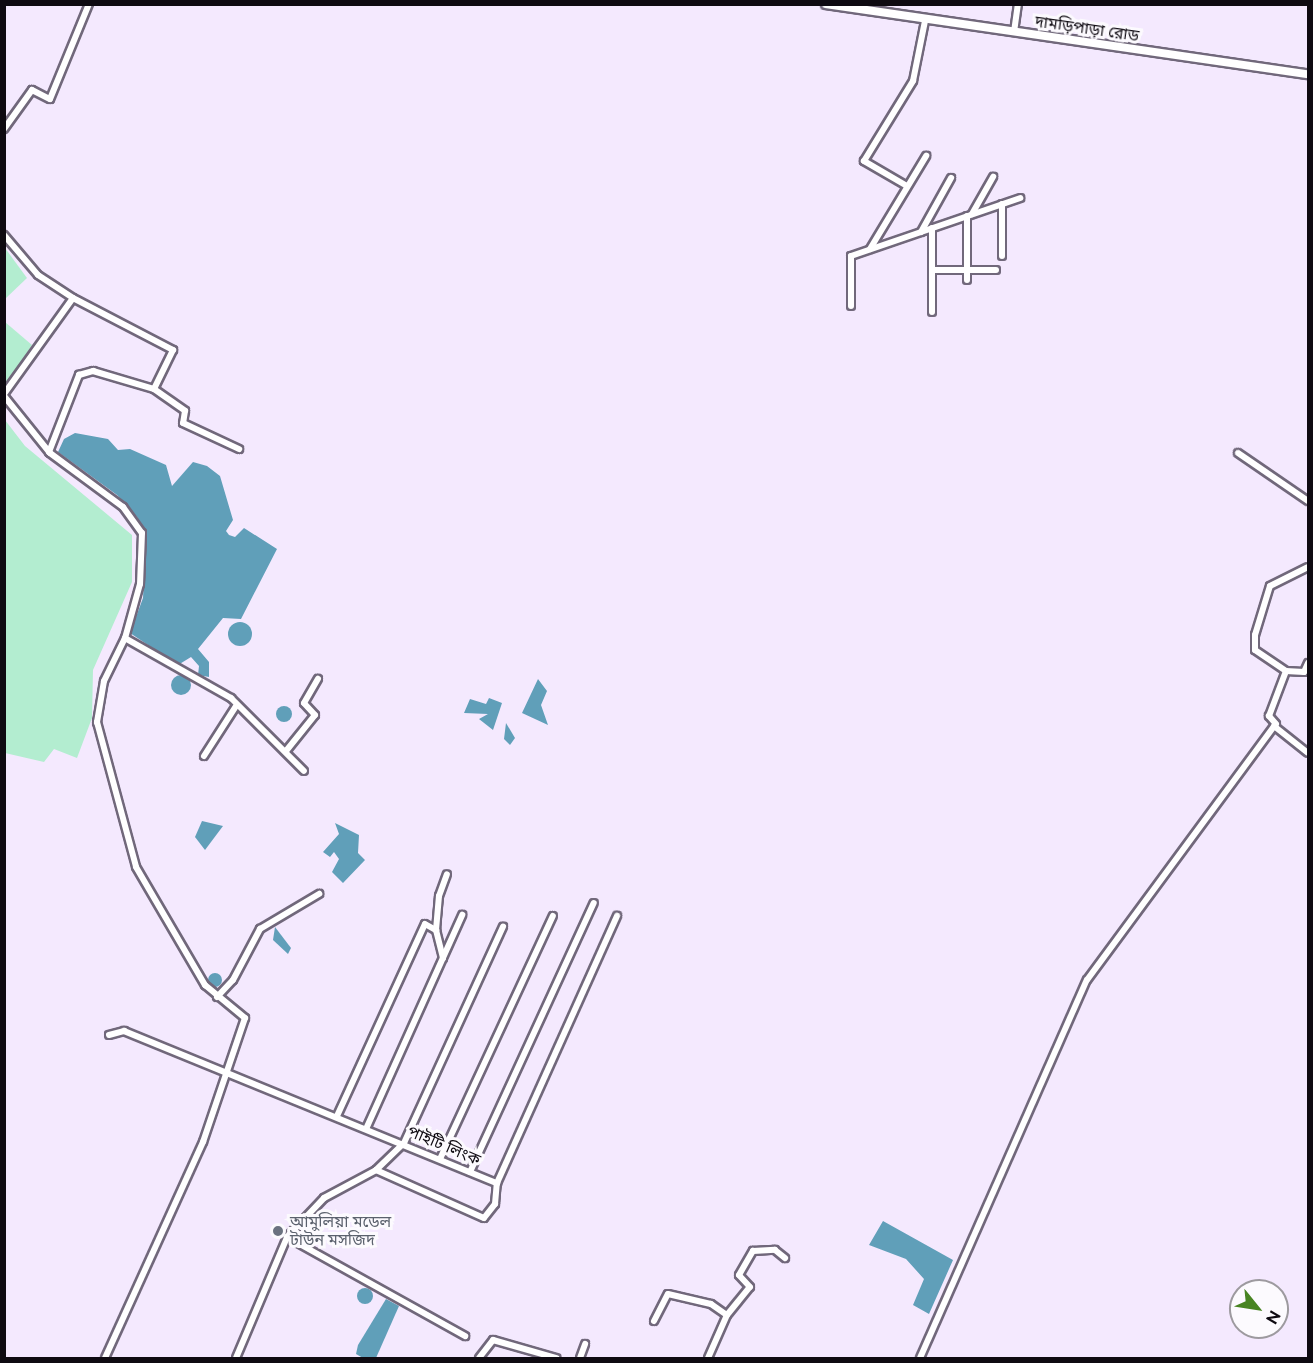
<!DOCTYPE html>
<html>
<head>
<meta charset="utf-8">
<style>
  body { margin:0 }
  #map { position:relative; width:1313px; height:1363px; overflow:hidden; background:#f4e9fe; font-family:Raleway,"Noto Sans Bengali",sans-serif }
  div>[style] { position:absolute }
  .green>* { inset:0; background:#b3edd0 }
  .water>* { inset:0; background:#609fb9 }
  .round { border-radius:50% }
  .roads { filter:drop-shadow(2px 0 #71687b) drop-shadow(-2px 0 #71687b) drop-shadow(0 2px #71687b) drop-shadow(0 -2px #71687b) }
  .minor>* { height:6px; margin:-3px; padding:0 3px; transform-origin:3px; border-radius:3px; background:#fff }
  .major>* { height:8px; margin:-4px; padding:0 4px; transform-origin:4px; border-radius:4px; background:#fff }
  .dots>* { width:16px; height:16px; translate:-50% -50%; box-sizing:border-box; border:3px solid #fcfafe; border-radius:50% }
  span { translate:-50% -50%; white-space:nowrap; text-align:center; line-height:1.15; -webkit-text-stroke:6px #fcfafe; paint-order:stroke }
  .street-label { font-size:16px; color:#0e0a11 }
  .worship-label { font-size:16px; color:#5b616d }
  .left { translate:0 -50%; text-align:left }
  .frame { position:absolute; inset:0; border:6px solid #0e0a11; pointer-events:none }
  .north { position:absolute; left:1229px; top:1279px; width:60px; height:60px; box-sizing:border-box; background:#fcfafe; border:2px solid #9d9a9f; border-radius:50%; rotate:120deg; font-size:16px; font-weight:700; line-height:24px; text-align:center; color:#0e0a11 }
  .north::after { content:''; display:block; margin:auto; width:21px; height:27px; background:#488422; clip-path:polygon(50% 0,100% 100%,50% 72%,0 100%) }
</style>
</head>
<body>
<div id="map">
  <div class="green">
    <i style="clip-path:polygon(5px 248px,27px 278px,5px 299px)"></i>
    <i style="clip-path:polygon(5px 322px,32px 345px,5px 387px)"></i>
    <i style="clip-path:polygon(5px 420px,25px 446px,132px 535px,132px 582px,93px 670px,92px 718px,77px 758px,54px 749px,44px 762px,5px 753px)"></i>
  </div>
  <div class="water">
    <i style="clip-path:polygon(75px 433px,108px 439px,118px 450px,130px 449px,166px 465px,172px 486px,193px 462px,207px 466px,220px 476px,233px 520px,226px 531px,229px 535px,235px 537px,244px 528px,277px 549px,241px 619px,223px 618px,198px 649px,209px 662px,209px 677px,198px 675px,199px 666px,191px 657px,178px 665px,130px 633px,143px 598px,146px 540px,137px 517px,117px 495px,58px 452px,64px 439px)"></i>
    <i class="round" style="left:228px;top:622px;width:24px;height:24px"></i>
    <i class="round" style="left:171px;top:675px;width:20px;height:20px"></i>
    <i style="clip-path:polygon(538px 679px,547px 691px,541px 705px,548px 725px,522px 713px)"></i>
    <i style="clip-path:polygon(489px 698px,502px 703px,493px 730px,479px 719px,488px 714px,464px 713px,470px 699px,486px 704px)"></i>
    <i class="round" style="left:276px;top:706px;width:16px;height:16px"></i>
    <i style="clip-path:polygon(506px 723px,515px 738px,510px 745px,504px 739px)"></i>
    <i style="clip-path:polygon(202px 821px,223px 826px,205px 850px,195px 837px)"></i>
    <i style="clip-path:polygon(335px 823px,359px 835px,358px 853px,365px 860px,343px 883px,332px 872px,339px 859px,334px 852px,330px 857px,323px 852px,339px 834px)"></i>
    <i style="clip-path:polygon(275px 927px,291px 948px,288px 954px,273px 940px)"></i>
    <i class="round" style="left:208px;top:973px;width:14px;height:14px"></i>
    <i style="clip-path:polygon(883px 1221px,953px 1260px,929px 1314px,913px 1305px,924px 1279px,906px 1259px,869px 1245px)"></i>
    <i class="round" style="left:357px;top:1288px;width:16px;height:16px"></i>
    <i style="clip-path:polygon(386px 1299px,399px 1306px,376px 1358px,363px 1358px,356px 1354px,358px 1345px)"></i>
  </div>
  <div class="roads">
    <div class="minor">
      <i style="left:1014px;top:32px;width:28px;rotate:-82deg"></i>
      <i style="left:4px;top:129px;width:48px;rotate:-54.3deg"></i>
      <i style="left:32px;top:90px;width:20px;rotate:27deg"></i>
      <i style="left:50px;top:99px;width:103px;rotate:-67.7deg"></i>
      <i style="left:907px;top:186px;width:50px;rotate:-149.8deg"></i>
      <i style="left:864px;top:161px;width:94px;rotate:-58.5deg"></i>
      <i style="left:913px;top:81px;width:61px;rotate:-78.7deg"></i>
      <i style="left:972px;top:214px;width:43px;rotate:-60.4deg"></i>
      <i style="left:967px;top:216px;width:64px;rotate:90deg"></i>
      <i style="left:932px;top:228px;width:84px;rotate:90deg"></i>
      <i style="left:921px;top:232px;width:62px;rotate:-60.9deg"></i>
      <i style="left:4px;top:235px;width:52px;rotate:49.6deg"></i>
      <i style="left:38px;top:275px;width:42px;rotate:33.3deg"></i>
      <i style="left:870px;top:249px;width:109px;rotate:-58.9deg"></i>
      <i style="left:1002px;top:256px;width:52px;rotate:-90deg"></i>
      <i style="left:932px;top:270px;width:64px"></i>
      <i style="left:851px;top:306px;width:50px;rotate:-90deg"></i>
      <i style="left:851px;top:256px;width:179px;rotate:-18.9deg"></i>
      <i style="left:4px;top:394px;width:118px;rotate:-54.3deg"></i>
      <i style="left:73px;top:298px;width:113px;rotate:27.5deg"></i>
      <i style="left:173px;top:350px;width:43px;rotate:116deg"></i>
      <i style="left:154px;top:389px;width:38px;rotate:35deg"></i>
      <i style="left:185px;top:411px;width:12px;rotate:99deg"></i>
      <i style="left:183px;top:423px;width:62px;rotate:24.9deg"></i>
      <i style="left:4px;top:396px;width:73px;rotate:51.1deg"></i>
      <i style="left:50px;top:453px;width:91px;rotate:36.5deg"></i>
      <i style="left:123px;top:507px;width:32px;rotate:54deg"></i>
      <i style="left:142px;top:533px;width:51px;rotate:92.2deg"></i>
      <i style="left:140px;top:584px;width:56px;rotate:105.5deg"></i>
      <i style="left:125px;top:638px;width:48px;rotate:116deg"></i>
      <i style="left:104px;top:681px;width:42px;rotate:99.7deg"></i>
      <i style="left:97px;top:722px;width:150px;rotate:74.9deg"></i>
      <i style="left:136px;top:867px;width:137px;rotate:59.7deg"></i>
      <i style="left:205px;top:985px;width:52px;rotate:39.5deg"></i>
      <i style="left:245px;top:1018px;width:131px;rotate:108.7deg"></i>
      <i style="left:203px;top:1142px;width:237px;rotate:114.4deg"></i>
      <i style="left:49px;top:452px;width:83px;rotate:-68.7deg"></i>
      <i style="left:79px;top:375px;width:15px;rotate:-16deg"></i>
      <i style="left:93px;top:371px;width:64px;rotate:16.4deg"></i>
      <i style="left:1238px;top:453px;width:85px;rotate:34.4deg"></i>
      <i style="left:125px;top:638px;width:122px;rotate:29.5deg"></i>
      <i style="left:231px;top:698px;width:103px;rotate:45deg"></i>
      <i style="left:1286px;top:671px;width:37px;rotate:-146deg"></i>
      <i style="left:1255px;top:650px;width:15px;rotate:-90deg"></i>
      <i style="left:1255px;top:635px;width:51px;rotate:-73deg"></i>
      <i style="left:1270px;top:586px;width:42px;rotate:-26.6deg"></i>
      <i style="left:1274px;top:726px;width:43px;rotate:38.5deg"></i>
      <i style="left:286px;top:751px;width:46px;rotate:-51.1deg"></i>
      <i style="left:315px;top:715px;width:16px;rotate:-133deg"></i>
      <i style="left:304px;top:703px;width:28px;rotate:-60deg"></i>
      <i style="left:204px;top:756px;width:59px;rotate:-57.4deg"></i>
      <i style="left:436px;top:930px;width:34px;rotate:-85deg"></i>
      <i style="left:439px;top:896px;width:23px;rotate:-70deg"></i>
      <i style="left:217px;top:997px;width:23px;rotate:-47deg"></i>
      <i style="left:233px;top:980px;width:58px;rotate:-62.1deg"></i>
      <i style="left:260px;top:929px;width:69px;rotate:-30.7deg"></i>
      <i style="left:109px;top:1035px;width:16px;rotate:-15deg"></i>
      <i style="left:124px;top:1031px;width:403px;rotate:22.2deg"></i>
      <i style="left:497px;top:1183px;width:293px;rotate:-65.8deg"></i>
      <i style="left:337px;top:1116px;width:211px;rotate:-65.4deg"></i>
      <i style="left:425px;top:924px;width:13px;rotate:29deg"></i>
      <i style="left:436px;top:930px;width:29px;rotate:76deg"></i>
      <i style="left:366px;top:1129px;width:235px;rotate:-65.8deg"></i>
      <i style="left:440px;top:1159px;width:268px;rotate:-65.1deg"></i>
      <i style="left:376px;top:1170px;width:39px;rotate:-44deg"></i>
      <i style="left:404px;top:1143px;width:238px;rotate:-65.4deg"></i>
      <i style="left:470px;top:1172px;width:296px;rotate:-65.3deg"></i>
      <i style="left:287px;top:1237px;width:204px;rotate:29.1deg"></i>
      <i style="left:654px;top:1321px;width:30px;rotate:-63deg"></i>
      <i style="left:668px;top:1294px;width:44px;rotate:13.1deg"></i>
      <i style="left:711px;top:1304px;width:19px;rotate:35deg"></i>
      <i style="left:236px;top:1358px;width:131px;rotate:-67.1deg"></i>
      <i style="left:287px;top:1237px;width:54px;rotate:-46.5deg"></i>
      <i style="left:324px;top:1198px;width:59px;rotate:-28.3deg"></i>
      <i style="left:376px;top:1170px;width:118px;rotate:24deg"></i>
      <i style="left:484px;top:1218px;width:18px;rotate:-52deg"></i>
      <i style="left:495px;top:1204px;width:21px;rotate:-85deg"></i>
      <i style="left:479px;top:1358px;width:23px;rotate:-52deg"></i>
      <i style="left:493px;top:1340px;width:66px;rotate:15.9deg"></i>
      <i style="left:580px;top:1358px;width:15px;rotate:-70deg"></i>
      <i style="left:708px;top:1358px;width:47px;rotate:-66.2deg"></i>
      <i style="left:727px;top:1315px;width:36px;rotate:-51deg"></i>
      <i style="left:750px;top:1287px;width:16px;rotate:-133deg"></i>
      <i style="left:739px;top:1275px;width:28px;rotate:-60deg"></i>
      <i style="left:753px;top:1251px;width:22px;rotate:-3deg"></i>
      <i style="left:775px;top:1250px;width:13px;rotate:39deg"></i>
      <i style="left:920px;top:1358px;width:413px;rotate:-66.2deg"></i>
      <i style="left:1087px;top:980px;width:318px;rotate:-53.6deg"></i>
      <i style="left:1276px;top:724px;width:11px;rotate:-131deg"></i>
      <i style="left:1269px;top:716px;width:48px;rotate:-69.3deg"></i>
      <i style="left:1286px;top:671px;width:18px;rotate:3deg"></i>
      <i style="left:1304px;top:672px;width:10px;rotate:-66deg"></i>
    </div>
    <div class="major">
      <i style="left:826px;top:4px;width:487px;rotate:8.3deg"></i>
    </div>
  </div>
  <div class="dots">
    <i style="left:278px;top:1231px;background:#6b7280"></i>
  </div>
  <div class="street-label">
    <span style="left:1087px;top:29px;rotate:8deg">দামড়িপাড়া রোড</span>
    <span style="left:444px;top:1146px;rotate:23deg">পাইটি লিংক</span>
  </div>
  <div class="worship-label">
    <span class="left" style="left:290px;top:1231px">আমুলিয়া মডেল<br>টাউন মসজিদ</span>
  </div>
  <div class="frame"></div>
  <div class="north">N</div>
</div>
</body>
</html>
